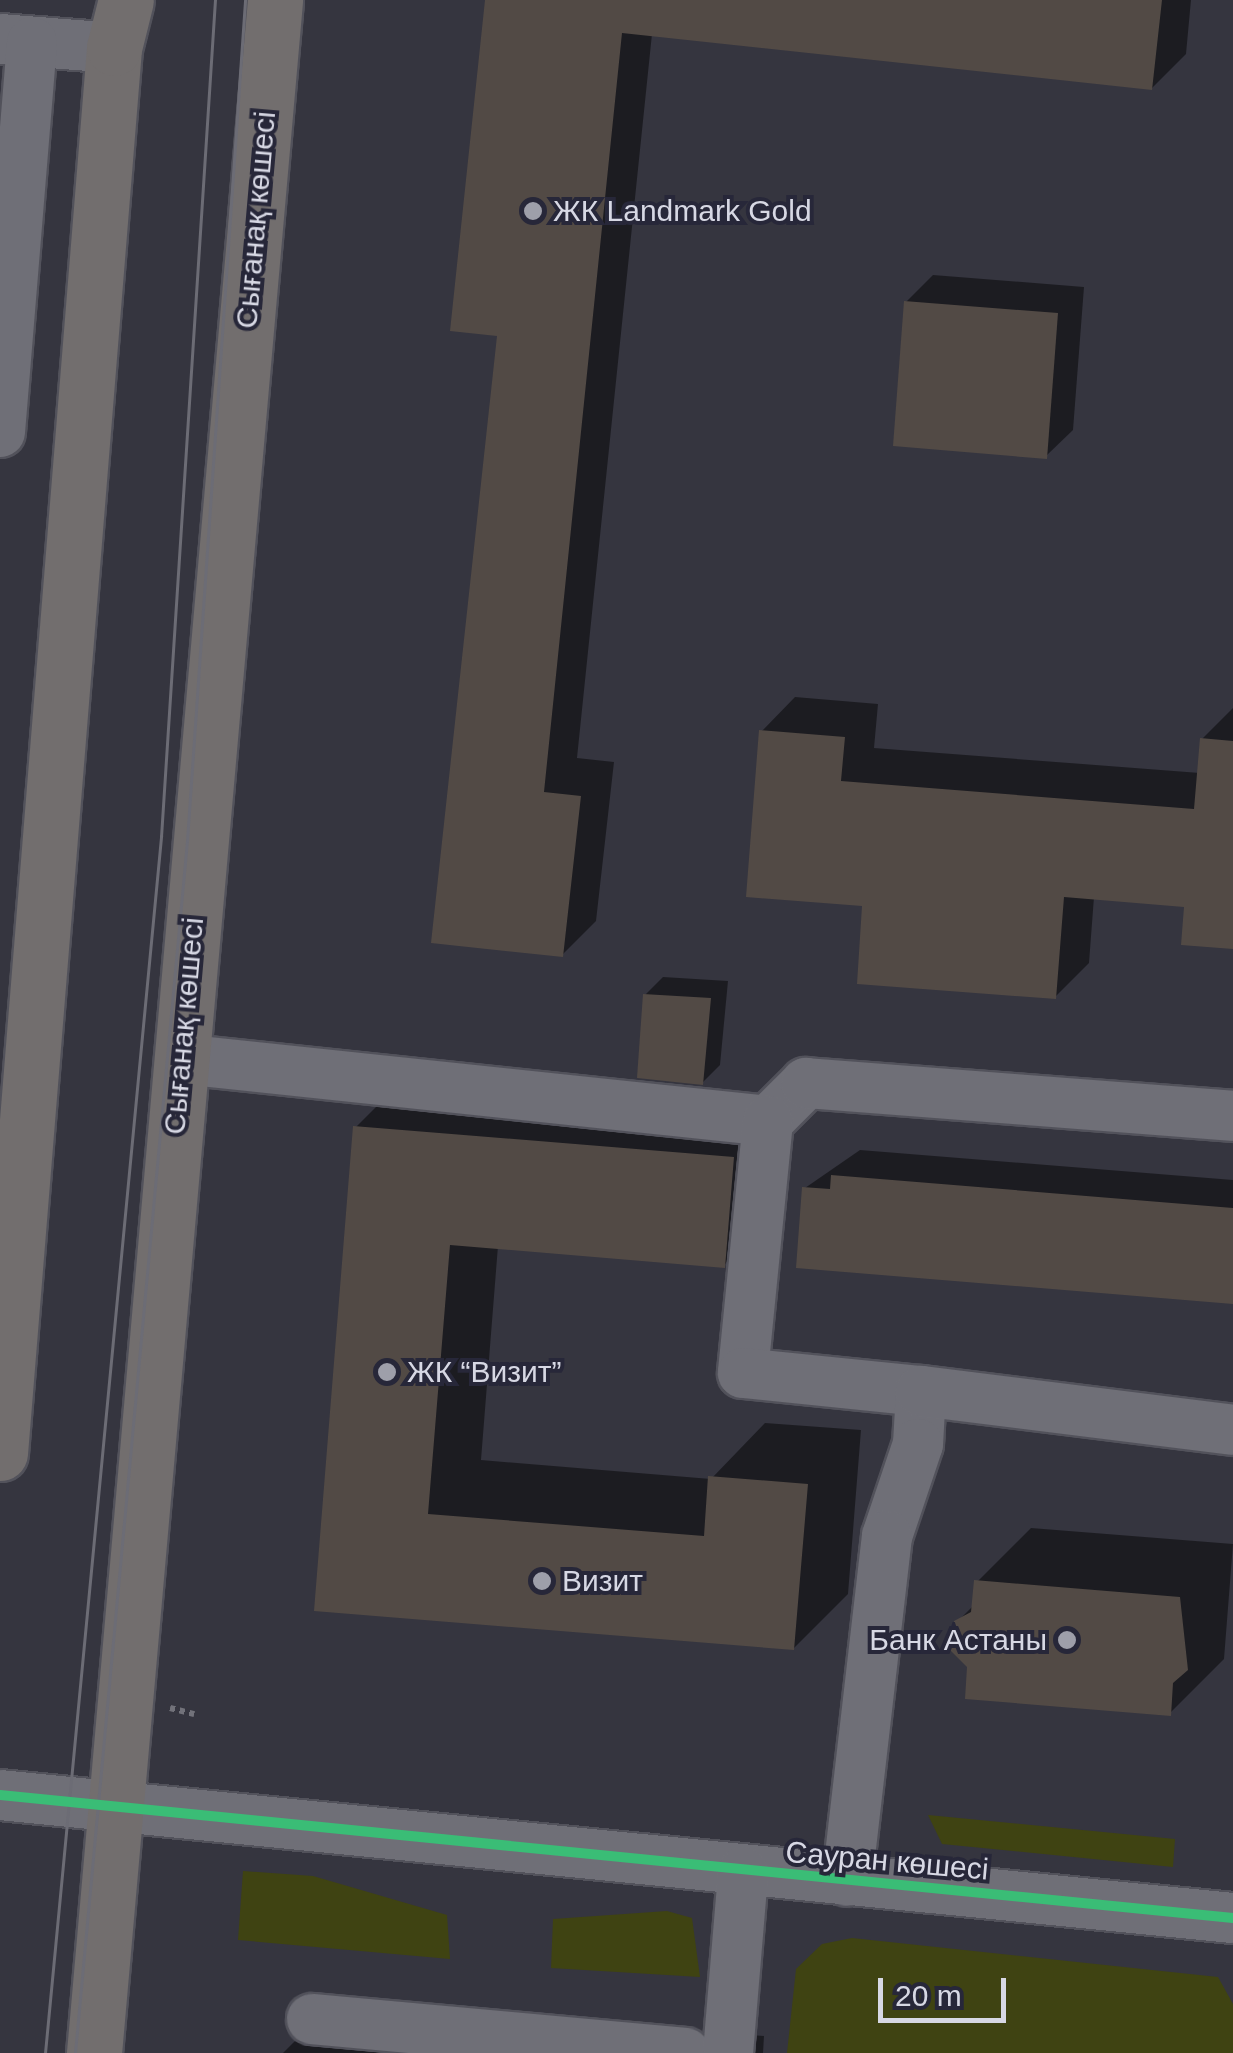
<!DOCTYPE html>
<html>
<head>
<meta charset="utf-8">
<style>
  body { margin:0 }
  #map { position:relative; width:1233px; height:2053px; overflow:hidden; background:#35353f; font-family:Arial,sans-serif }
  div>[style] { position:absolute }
  .green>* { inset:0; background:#3f4312 }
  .shadow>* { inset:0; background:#0007 }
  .building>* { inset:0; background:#524a45 }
  .path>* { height:6px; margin-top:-3px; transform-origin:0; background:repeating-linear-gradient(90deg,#72727a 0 5px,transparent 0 10px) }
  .roads { filter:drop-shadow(2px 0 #52525b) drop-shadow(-2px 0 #52525b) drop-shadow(0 2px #52525b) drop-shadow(0 -2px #52525b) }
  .minor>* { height:50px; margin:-25px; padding:0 25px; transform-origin:25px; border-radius:25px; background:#6f6f77 }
  .major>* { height:55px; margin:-27.5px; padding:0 27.5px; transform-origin:27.5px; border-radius:27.5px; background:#726e6e }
  .tram>* { height:2.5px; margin:-1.25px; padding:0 1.25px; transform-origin:1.25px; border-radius:1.25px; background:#6c6c75 }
  .cycleway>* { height:10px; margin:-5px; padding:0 5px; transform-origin:5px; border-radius:5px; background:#3abd76 }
  .dots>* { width:28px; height:28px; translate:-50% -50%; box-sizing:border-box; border:5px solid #272739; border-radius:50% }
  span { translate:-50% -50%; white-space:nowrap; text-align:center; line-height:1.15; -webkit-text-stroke:8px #272739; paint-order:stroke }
  .poi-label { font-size:30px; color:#d7d8e4 }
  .left { translate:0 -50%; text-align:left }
  .right { translate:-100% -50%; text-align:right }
  .street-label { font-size:30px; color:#d7d8e4 }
  .scale { position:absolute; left:878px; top:1978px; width:128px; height:45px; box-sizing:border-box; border:5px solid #d7d8e4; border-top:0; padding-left:12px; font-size:30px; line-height:35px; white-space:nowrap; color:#d7d8e4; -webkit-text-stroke:8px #272739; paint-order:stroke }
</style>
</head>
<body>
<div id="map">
  <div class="green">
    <i style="clip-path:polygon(928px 1815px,1175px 1839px,1173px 1867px,942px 1844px)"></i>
    <i style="clip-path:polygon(243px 1871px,313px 1876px,447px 1915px,450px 1959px,238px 1940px)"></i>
    <i style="clip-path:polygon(667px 1911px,692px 1918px,700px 1977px,551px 1968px,553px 1919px)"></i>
    <i style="clip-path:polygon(852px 1938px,1218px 1977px,1233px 2004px,1233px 2053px,787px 2053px,796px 1969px,822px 1944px)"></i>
  </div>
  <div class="shadow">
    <i style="clip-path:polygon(487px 0,1191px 0,1186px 54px,1152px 88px,652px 34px,577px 758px,614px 762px,596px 921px,562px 955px,434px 941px,500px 334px)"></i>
    <i style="clip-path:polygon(933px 275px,1084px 287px,1073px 430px,1046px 456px,906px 302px)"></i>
    <i style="clip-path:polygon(795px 697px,878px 704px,874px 748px,1200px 773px,1202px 739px,1233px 708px,1233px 947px,1187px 904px,1094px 897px,1089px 963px,1055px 997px,865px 904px,762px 731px)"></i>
    <i style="clip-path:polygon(663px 977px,728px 981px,720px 1065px,702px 1083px,645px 995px)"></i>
    <i style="clip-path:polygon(410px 1073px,787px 1104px,778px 1211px,724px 1265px,498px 1246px,481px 1460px,711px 1479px,765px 1423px,861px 1430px,848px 1594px,794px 1648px,317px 1609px,356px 1127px)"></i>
    <i style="clip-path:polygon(860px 1150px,1233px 1180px,1233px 1301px,805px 1188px)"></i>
    <i style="clip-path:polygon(1031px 1528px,1233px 1544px,1224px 1659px,1170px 1713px,970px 1666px,957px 1622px,975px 1604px,977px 1582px)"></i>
    <i style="clip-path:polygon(520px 2019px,764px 2036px,763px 2053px,486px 2053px)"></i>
    <i style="clip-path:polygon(312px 2024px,416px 2053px,283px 2053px)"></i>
  </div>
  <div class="building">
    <i style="clip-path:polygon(485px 0,1162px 0,1152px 90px,622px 33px,544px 792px,581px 796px,563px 957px,431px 943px,497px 336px,450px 331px)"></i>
    <i style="clip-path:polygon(904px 301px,1058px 313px,1047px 459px,893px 446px)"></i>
    <i style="clip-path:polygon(759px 730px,845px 737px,841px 781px,1194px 809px,1200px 738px,1233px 741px,1233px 949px,1181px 945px,1184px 907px,1064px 897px,1056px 999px,857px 984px,862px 906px,746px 897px)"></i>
    <i style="clip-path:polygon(643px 994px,711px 998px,703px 1085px,637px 1078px)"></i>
    <i style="clip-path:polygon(353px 1126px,734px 1157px,725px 1268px,450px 1245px,428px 1514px,704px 1536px,708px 1476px,808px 1484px,794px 1650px,314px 1611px)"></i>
    <i style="clip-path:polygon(831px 1175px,1233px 1208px,1233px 1304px,796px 1268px,802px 1187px,830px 1189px)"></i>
    <i style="clip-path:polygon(974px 1580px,1180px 1597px,1188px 1670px,1173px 1683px,1171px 1716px,965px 1699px,967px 1667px,950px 1650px,954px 1621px,971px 1612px)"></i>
  </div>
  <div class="path">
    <i style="left:170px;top:1708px;width:25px;rotate:14deg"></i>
  </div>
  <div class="roads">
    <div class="minor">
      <i style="left:0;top:39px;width:114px;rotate:4.5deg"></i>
      <i style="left:0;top:432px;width:391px;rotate:-85.3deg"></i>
      <i style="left:181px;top:1059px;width:590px;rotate:6.03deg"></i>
      <i style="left:768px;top:1121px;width:54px;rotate:-45deg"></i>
      <i style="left:806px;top:1083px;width:428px;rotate:4.4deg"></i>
      <i style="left:768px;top:1121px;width:253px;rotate:95.7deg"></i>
      <i style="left:743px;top:1373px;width:179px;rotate:5.8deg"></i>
      <i style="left:921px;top:1391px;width:53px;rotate:93.2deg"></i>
      <i style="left:918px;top:1444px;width:97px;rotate:108.6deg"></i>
      <i style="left:887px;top:1536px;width:347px;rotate:96.6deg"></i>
      <i style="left:921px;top:1391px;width:314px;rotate:7.1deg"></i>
      <i style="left:0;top:1795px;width:1239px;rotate:5.7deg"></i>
      <i style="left:312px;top:2019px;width:375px;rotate:5.2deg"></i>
      <i style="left:728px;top:2053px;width:181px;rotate:-85.2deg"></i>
    </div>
    <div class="major">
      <i style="left:0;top:1453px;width:1410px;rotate:-85.36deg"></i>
      <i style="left:114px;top:48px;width:49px;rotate:-76deg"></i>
      <i style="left:94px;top:2053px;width:2061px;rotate:-84.96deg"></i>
    </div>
  </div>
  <div class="tram">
    <i style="left:45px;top:2053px;width:1222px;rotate:-84.55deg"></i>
    <i style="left:161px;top:837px;width:839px;rotate:-86.31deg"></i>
    <i style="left:75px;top:2053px;width:1217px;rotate:-84.72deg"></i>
    <i style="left:187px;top:841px;width:843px;rotate:-86.05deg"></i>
  </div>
  <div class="cycleway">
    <i style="left:0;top:1795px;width:1239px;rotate:5.7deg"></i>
  </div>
  <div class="dots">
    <i style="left:533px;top:211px;background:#9e9faa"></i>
    <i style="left:387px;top:1372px;background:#9e9faa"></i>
    <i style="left:542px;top:1581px;background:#9e9faa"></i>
    <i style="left:1067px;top:1640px;background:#9e9faa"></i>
  </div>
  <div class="poi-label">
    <span class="left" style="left:553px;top:211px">ЖК Landmark Gold</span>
    <span class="left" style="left:407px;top:1372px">ЖК “Визит”</span>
    <span class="left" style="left:562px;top:1581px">Визит</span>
    <span class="right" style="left:1047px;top:1640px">Банк Астаны</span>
  </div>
  <div class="street-label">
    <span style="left:256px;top:220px;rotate:-85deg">Сығанақ көшесі</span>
    <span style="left:184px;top:1026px;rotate:-85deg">Сығанақ көшесі</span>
    <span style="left:887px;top:1861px;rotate:5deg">Сауран көшесі</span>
  </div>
  <div class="scale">20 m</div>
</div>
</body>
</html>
